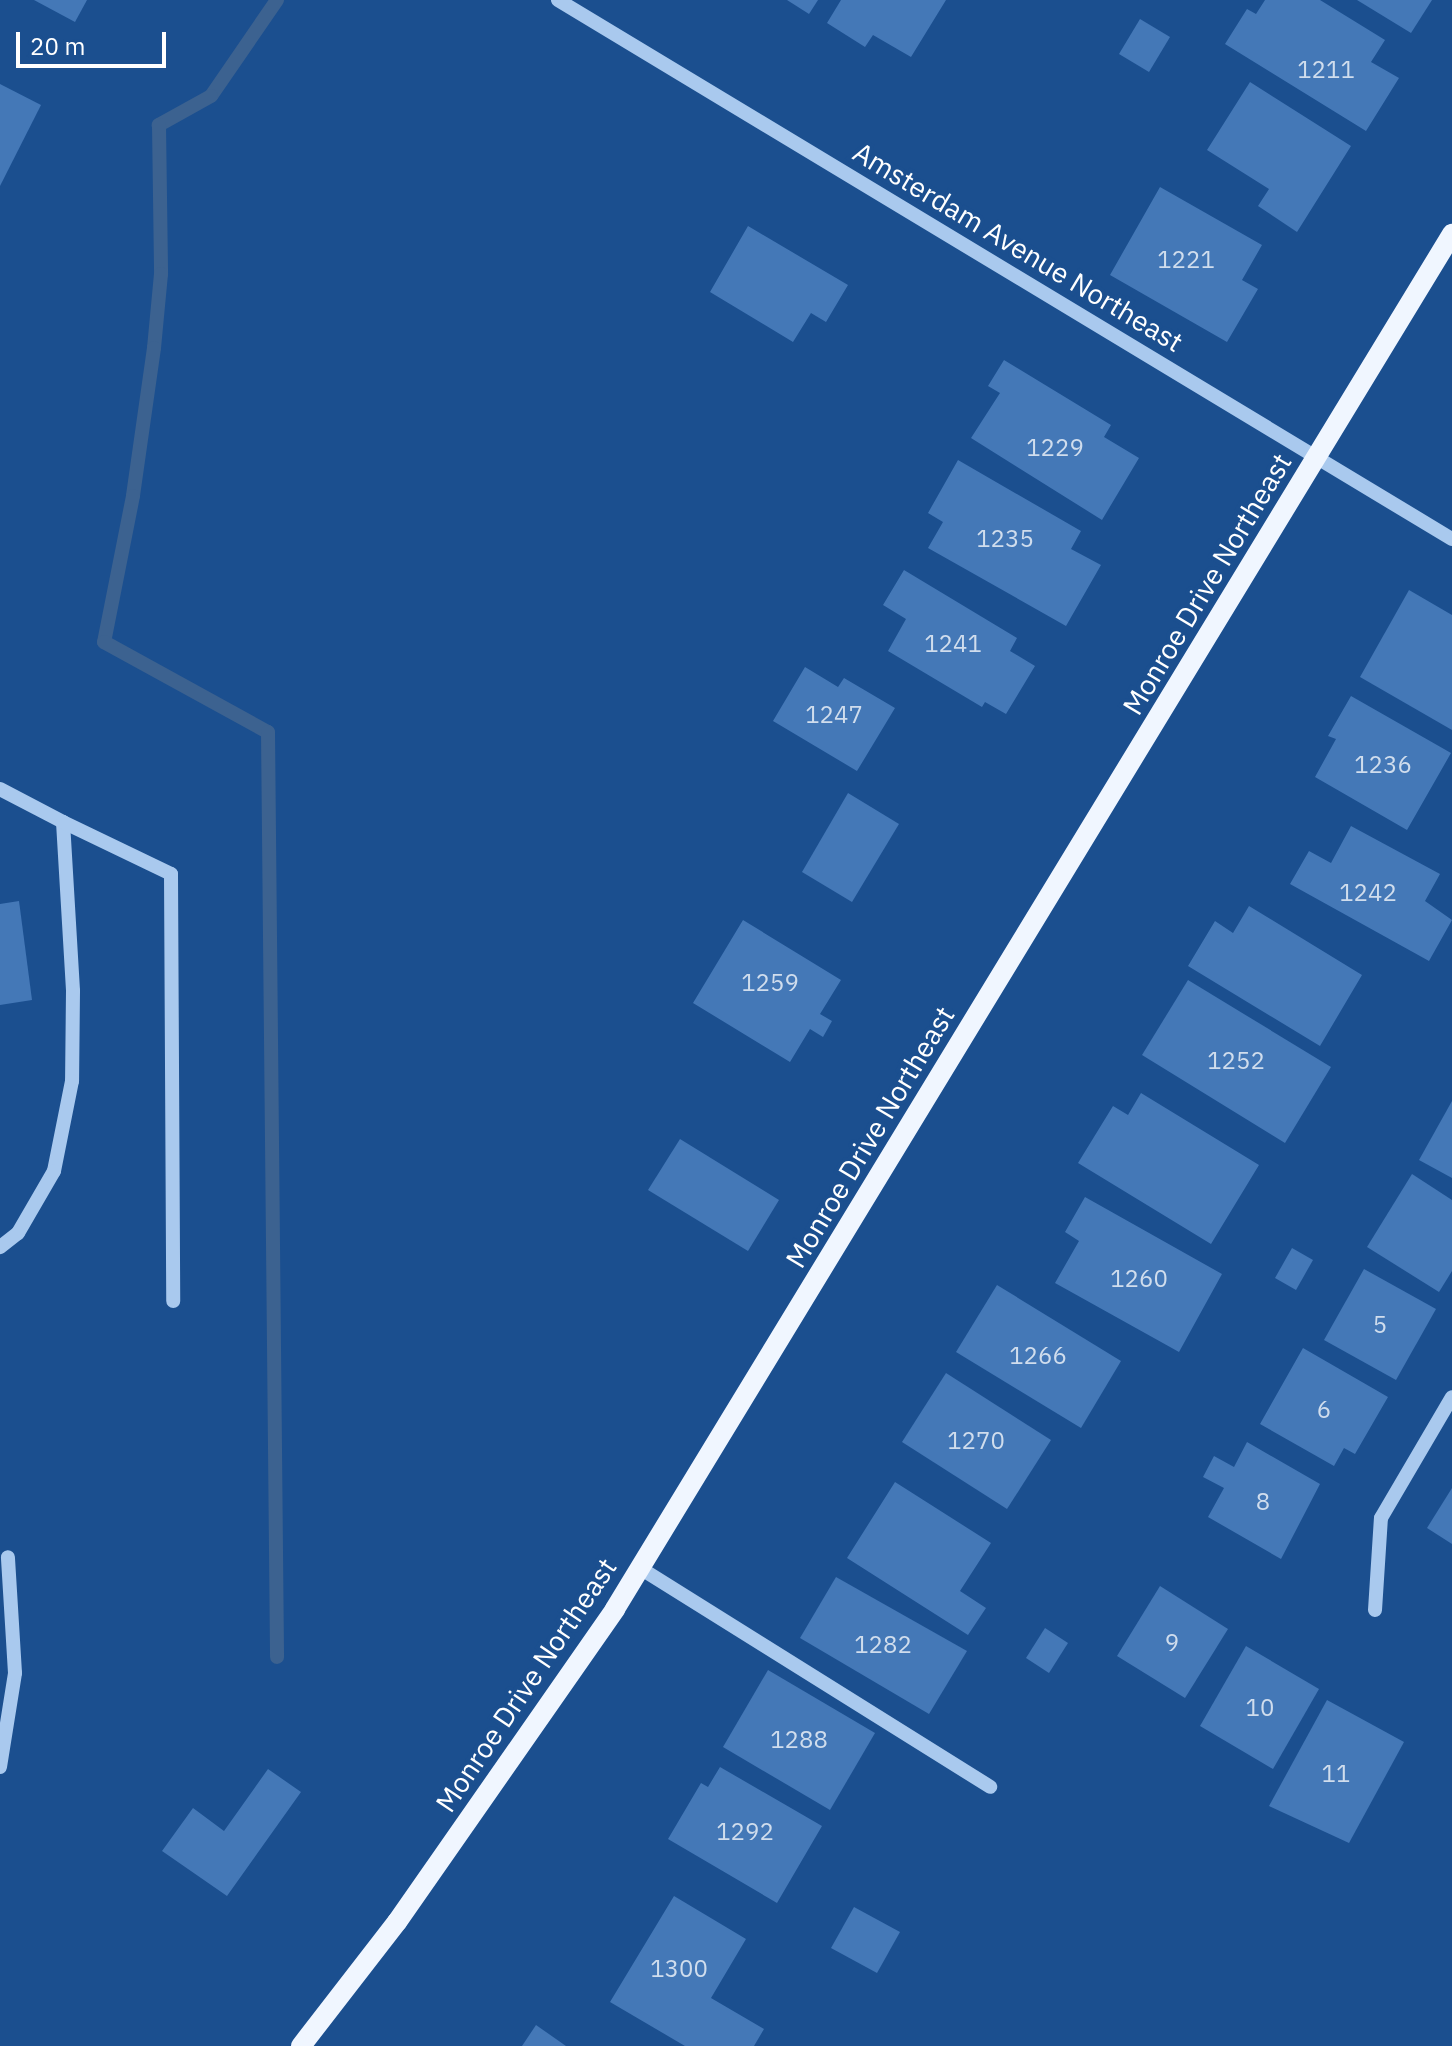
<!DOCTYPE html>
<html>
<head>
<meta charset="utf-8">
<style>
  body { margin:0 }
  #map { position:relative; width:1452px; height:2046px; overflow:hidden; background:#1b4f8f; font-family:"IBM Plex Sans",sans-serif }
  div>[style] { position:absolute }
  .stream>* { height:14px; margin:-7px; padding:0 7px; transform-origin:7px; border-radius:7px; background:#3c6290 }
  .building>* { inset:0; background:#4478b7 }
  .minor>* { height:14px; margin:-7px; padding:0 7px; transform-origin:7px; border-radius:7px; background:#a9c9ee }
  .major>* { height:20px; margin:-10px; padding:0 10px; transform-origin:10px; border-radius:10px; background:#f0f6ff }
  span { translate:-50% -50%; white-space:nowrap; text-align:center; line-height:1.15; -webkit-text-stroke:8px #1b4f8f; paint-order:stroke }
  .number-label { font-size:24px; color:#d0dded }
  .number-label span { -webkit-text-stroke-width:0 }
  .street-label { font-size:28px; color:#fff }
  .scale { position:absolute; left:16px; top:32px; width:150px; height:36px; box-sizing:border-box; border:4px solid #fff; border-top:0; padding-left:10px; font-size:24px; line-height:28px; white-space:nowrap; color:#fff; -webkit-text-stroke:6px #1b4f8f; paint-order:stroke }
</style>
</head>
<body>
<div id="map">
  <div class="stream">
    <i style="left:277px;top:0;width:116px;rotate:124.5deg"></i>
    <i style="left:211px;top:96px;width:60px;rotate:150.9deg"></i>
    <i style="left:159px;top:125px;width:149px;rotate:89.2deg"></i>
    <i style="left:161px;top:274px;width:74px;rotate:95.4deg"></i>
    <i style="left:154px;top:348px;width:149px;rotate:98.1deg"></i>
    <i style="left:133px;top:496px;width:149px;rotate:101.2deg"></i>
    <i style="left:104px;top:642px;width:187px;rotate:28.8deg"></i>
    <i style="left:268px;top:732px;width:925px;rotate:89.44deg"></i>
  </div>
  <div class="building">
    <i style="clip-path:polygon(34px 0,87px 0,75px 22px)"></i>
    <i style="clip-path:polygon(787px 0,818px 0,809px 14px)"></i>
    <i style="clip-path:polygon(841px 0,946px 0,911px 57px,873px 35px,865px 47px,827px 23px)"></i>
    <i style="clip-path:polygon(1265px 0,1320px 0,1385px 40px,1371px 62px,1399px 78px,1366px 131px,1225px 44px,1247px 9px,1256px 14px)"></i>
    <i style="clip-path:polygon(1357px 0,1432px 0,1411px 33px)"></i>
    <i style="clip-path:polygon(1140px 19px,1170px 37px,1149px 72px,1119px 54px)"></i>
    <i style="clip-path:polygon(1250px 82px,1351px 146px,1297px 232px,1258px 206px,1269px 189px,1207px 150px)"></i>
    <i style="clip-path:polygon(0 84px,41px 105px,0 186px)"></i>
    <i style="clip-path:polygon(1160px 187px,1262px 245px,1242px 280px,1258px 289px,1227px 342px,1110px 275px)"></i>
    <i style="clip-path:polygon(748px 226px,848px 285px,826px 322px,811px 313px,793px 342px,710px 292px)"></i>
    <i style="clip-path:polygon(1004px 360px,1111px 425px,1104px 437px,1139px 458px,1102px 520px,971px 438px,1000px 393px,988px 386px)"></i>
    <i style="clip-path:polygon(958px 460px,1081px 531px,1071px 549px,1101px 565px,1066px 626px,928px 548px,943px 522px,928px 513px)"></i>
    <i style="clip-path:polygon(904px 570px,1017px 638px,1010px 651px,1035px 666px,1006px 714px,985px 702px,982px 707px,888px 651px,906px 619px,883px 605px)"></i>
    <i style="clip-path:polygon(1409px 590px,1452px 615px,1452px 730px,1360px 677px)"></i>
    <i style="clip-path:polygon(805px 667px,838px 687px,844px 678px,895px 708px,857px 771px,773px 721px)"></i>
    <i style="clip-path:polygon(1351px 696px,1451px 753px,1407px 830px,1315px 777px,1336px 739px,1328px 736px)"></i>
    <i style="clip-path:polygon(848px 793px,899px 824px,852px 902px,802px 872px)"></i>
    <i style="clip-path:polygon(1351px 826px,1440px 874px,1425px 901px,1452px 920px,1429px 961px,1290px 884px,1309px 851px,1331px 863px)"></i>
    <i style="clip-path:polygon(19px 901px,32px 1000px,0 1005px,0 904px)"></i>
    <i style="clip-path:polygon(1249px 906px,1362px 975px,1320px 1046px,1188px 966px,1215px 921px,1233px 933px)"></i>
    <i style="clip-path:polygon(743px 920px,841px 980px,820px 1014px,832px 1021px,823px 1037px,810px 1029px,790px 1062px,693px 1003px)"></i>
    <i style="clip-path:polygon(1188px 980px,1331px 1067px,1285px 1143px,1142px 1055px)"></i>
    <i style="clip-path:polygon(1141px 1093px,1259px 1165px,1211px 1244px,1078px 1163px,1113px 1106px,1128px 1115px)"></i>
    <i style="clip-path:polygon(1452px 1101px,1452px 1178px,1419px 1160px)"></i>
    <i style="clip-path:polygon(680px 1139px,779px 1200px,748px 1251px,648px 1190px)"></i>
    <i style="clip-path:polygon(1412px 1174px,1452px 1200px,1452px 1271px,1439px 1292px,1367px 1247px)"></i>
    <i style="clip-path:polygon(1085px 1197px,1222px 1274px,1179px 1352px,1055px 1283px,1079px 1241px,1065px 1232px)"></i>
    <i style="clip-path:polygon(1292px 1248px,1313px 1260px,1296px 1290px,1275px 1278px)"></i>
    <i style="clip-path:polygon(1364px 1269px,1436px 1309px,1396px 1380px,1324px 1340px)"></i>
    <i style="clip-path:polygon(997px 1285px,1121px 1361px,1081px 1428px,956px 1352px)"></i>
    <i style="clip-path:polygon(1303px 1348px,1388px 1397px,1355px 1454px,1344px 1448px,1334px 1466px,1260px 1424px)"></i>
    <i style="clip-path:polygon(946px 1373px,1051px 1440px,1007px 1509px,902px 1442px)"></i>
    <i style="clip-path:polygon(1247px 1442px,1320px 1484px,1281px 1559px,1208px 1517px,1224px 1488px,1203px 1477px,1214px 1456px,1234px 1467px)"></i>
    <i style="clip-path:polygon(895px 1482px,991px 1543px,960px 1591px,986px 1608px,968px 1635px,847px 1558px)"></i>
    <i style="clip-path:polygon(1452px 1488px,1452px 1544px,1427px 1528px)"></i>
    <i style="clip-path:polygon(836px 1577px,967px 1651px,929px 1714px,800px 1638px)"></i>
    <i style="clip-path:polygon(1160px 1586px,1228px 1629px,1185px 1698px,1117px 1656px)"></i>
    <i style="clip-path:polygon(1045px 1628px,1068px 1643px,1049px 1673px,1026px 1658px)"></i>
    <i style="clip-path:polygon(1246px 1646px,1319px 1689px,1273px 1769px,1200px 1726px)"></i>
    <i style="clip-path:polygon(768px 1670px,875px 1733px,830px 1810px,723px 1747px)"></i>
    <i style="clip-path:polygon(1327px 1700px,1404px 1742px,1349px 1843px,1269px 1806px)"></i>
    <i style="clip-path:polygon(720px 1767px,822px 1826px,777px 1903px,668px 1839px,701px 1783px,708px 1787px)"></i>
    <i style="clip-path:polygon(268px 1769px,301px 1792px,227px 1896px,162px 1851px,193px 1808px,224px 1831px)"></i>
    <i style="clip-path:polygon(674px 1896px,746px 1939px,711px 1998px,764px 2029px,754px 2046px,685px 2046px,610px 2002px)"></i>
    <i style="clip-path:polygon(854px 1907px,900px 1932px,877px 1973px,831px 1948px)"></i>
    <i style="clip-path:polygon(536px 2025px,566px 2046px,522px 2046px)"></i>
  </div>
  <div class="minor">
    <i style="left:558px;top:0;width:1044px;rotate:31.09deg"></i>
    <i style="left:0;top:789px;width:71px;rotate:27.6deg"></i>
    <i style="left:63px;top:822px;width:169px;rotate:86.6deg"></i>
    <i style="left:73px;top:991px;width:90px;rotate:90.6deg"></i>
    <i style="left:72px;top:1081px;width:92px;rotate:101.3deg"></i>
    <i style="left:54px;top:1171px;width:72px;rotate:120.1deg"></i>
    <i style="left:18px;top:1233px;width:23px;rotate:142deg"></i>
    <i style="left:63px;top:822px;width:120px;rotate:25.7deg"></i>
    <i style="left:171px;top:874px;width:427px;rotate:89.7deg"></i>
    <i style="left:640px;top:1568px;width:413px;rotate:32deg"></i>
    <i style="left:1375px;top:1610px;width:92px;rotate:-86.3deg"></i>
    <i style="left:1381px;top:1518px;width:140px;rotate:-59.6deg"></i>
    <i style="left:0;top:1767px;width:95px;rotate:-80.9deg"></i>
    <i style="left:15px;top:1673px;width:116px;rotate:-93.5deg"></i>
  </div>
  <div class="major">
    <i style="left:301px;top:2046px;width:157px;rotate:-52.3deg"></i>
    <i style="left:397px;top:1922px;width:381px;rotate:-55.1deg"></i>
    <i style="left:615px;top:1609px;width:1610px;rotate:-58.67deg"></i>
  </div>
  <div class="number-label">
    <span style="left:1326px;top:70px">1211</span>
    <span style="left:1186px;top:260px">1221</span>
    <span style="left:1055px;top:448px">1229</span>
    <span style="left:1005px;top:539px">1235</span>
    <span style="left:953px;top:644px">1241</span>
    <span style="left:834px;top:715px">1247</span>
    <span style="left:1383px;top:765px">1236</span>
    <span style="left:1368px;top:893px">1242</span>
    <span style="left:770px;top:983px">1259</span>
    <span style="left:1236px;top:1061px">1252</span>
    <span style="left:1139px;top:1279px">1260</span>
    <span style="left:1380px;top:1325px">5</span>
    <span style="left:1038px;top:1356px">1266</span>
    <span style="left:1324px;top:1410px">6</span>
    <span style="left:976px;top:1441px">1270</span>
    <span style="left:1263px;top:1502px">8</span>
    <span style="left:1172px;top:1643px">9</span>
    <span style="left:883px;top:1645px">1282</span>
    <span style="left:1260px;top:1708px">10</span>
    <span style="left:799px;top:1740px">1288</span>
    <span style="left:1336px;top:1774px">11</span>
    <span style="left:745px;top:1832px">1292</span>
    <span style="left:679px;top:1969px">1300</span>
  </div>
  <div class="street-label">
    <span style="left:1018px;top:247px;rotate:31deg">Amsterdam Avenue Northeast</span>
    <span style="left:1207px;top:584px;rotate:-59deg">Monroe Drive Northeast</span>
    <span style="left:870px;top:1137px;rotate:-59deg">Monroe Drive Northeast</span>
    <span style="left:526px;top:1685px;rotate:-56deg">Monroe Drive Northeast</span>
  </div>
  <div class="scale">20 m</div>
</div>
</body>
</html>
